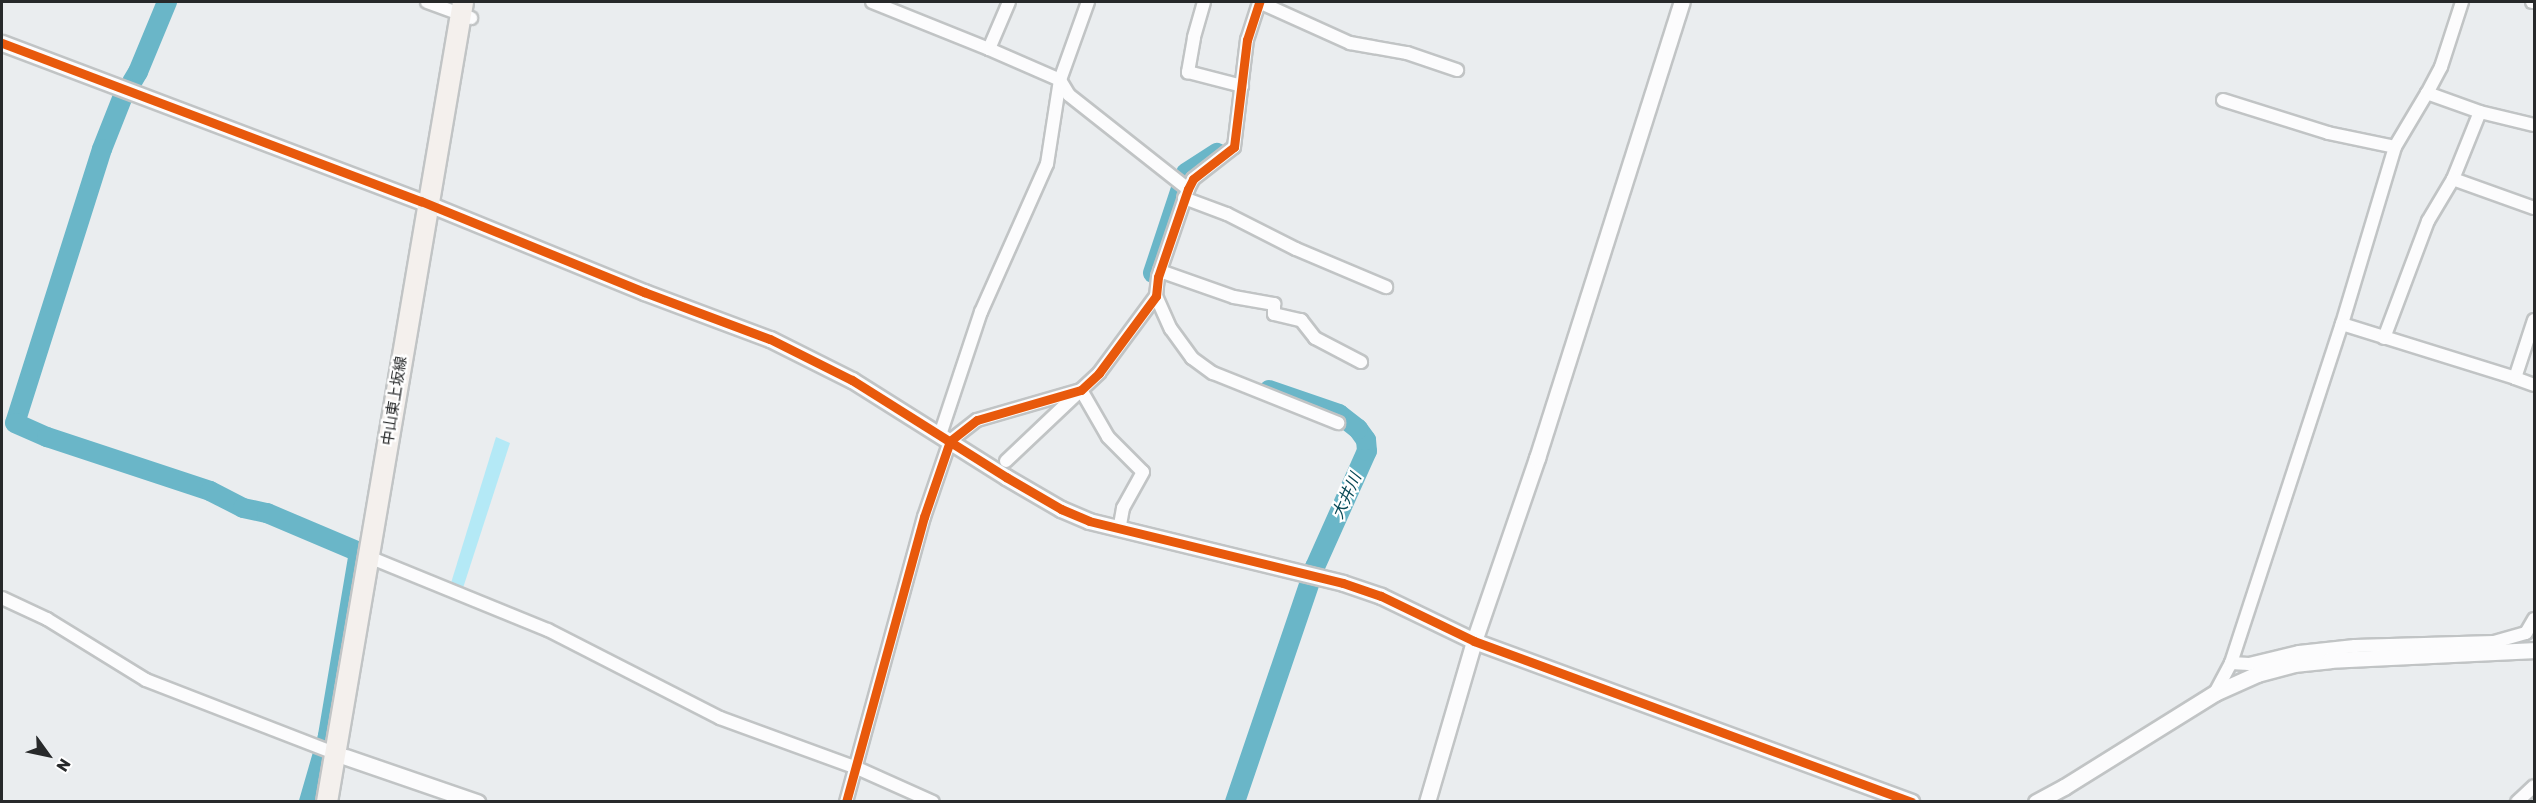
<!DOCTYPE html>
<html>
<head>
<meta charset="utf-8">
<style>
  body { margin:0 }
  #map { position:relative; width:2536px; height:803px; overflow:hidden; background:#eaedef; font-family:Rubik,"Noto Sans JP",sans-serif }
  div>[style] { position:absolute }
  .green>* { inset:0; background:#b4e9f6 }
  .river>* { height:20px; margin:-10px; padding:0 10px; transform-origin:10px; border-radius:10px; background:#6ab6c8 }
  .roads { filter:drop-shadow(2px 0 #c1c4c5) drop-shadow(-2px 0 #c1c4c5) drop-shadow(0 2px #c1c4c5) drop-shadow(0 -2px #c1c4c5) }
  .minor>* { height:12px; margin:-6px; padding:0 6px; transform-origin:6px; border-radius:6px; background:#fcfcfd }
  .tertiary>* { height:15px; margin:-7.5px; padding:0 7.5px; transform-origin:7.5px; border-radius:7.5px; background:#fcfcfd }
  .primary>* { height:20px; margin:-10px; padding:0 10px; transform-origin:10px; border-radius:10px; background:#f4f0ed }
  .cycleway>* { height:9px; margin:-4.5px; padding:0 4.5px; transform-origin:4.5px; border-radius:4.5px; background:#e8590c }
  span { translate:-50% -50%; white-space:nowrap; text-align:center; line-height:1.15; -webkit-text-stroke:4.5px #fff; paint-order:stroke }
  .street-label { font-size:15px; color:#27292a }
  .water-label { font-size:16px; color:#0a4956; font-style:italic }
  .frame { position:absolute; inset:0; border:3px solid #27292a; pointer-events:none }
  .north { position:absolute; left:18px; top:725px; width:60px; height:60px; -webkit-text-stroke:4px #fff; paint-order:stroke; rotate:123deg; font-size:16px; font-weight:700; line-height:24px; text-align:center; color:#27292a }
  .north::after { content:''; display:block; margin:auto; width:21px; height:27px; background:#27292a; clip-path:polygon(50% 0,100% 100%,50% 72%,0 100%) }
</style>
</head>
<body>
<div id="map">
  <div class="green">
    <i style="clip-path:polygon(496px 437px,510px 443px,463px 588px,451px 583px)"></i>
  </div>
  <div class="river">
    <i style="left:132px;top:82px;width:12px;rotate:-59deg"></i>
    <i style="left:138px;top:72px;width:76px;rotate:-67.5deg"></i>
    <i style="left:123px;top:96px;width:57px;rotate:111.6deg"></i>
    <i style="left:102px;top:149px;width:287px;rotate:107.6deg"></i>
    <i style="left:15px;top:423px;width:35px;rotate:24deg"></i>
    <i style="left:47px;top:437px;width:172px;rotate:18.3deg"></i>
    <i style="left:210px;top:491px;width:37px;rotate:27deg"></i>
    <i style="left:243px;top:508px;width:25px;rotate:12deg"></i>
    <i style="left:267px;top:513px;width:100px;rotate:23deg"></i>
    <i style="left:359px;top:552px;width:187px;rotate:99.6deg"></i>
    <i style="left:328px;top:736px;width:69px;rotate:106.1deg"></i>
    <i style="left:1153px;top:273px;width:105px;rotate:-71.7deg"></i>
    <i style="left:1186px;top:173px;width:37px;rotate:-33deg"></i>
    <i style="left:1235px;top:802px;width:248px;rotate:-71.2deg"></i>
    <i style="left:1315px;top:567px;width:127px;rotate:-65.9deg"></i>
    <i style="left:1367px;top:451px;width:11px;rotate:-95deg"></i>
    <i style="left:1366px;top:440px;width:14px;rotate:-126deg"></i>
    <i style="left:1358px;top:429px;width:24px;rotate:-142deg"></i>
    <i style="left:1339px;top:414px;width:74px;rotate:-161.1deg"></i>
  </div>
  <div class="roads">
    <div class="minor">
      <i style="left:427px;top:2px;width:47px;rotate:20deg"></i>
      <i style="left:872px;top:2px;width:126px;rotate:21.9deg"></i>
      <i style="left:1009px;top:2px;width:51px;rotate:113.1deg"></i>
      <i style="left:989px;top:49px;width:77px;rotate:23.6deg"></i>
      <i style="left:1060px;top:80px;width:83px;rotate:-70.3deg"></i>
      <i style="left:1204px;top:2px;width:37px;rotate:106deg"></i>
      <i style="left:1194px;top:38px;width:35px;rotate:100deg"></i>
      <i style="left:1188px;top:72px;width:56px;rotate:14.5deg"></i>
      <i style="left:1259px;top:2px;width:100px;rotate:24.3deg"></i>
      <i style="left:1350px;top:43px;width:58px;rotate:10deg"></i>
      <i style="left:1407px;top:53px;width:53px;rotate:18.8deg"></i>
      <i style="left:2462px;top:2px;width:68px;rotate:107.9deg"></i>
      <i style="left:2441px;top:67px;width:30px;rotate:118deg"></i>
      <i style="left:2427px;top:93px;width:56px;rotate:19.7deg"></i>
      <i style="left:2480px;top:112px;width:56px;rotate:13.5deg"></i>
      <i style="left:2532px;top:2px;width:2px"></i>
      <i style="left:1060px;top:80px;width:17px;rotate:59deg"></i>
      <i style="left:1069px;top:95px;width:152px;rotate:38.3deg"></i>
      <i style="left:2427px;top:93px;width:63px;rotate:120.7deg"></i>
      <i style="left:2395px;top:147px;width:185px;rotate:106.7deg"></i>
      <i style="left:2342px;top:324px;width:181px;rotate:17.3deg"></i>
      <i style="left:2515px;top:378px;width:61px;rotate:-71.9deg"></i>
      <i style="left:2223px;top:100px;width:110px;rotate:17.4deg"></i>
      <i style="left:2328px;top:133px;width:68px;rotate:11.8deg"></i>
      <i style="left:2453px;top:179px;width:72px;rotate:-68.1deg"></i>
      <i style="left:1184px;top:198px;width:46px;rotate:20.4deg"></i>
      <i style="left:1227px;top:214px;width:77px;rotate:26.9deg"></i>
      <i style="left:1296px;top:249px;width:98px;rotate:22.9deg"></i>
      <i style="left:1160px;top:271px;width:78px;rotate:19.4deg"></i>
      <i style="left:1234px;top:297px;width:41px;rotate:9.9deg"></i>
      <i style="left:1274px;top:304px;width:10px;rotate:90deg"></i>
      <i style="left:1274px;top:314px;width:28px;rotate:13deg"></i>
      <i style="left:1301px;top:320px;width:23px;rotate:52deg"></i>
      <i style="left:1315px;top:338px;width:52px;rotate:27.6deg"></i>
      <i style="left:1156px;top:296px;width:36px;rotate:66deg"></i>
      <i style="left:1171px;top:329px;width:36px;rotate:54deg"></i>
      <i style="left:1192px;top:358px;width:26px;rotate:36deg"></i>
      <i style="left:1213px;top:373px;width:135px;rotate:21.8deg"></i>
      <i style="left:2384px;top:338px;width:125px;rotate:-69.4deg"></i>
      <i style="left:2428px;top:221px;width:49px;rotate:-59.2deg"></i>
      <i style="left:2453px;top:179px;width:86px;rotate:19.7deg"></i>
      <i style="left:2515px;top:378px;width:20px;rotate:20deg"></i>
      <i style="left:940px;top:435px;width:130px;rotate:-71.6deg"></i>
      <i style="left:981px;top:312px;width:162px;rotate:-66deg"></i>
      <i style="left:1047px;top:164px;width:85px;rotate:-81.2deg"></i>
      <i style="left:1006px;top:461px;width:103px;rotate:-43.4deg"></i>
      <i style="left:1081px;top:390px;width:54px;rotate:60.1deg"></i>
      <i style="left:1108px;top:437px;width:49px;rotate:45deg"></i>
      <i style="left:1143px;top:472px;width:41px;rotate:119.1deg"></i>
      <i style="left:1123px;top:508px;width:22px;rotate:100deg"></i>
      <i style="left:369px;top:557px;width:193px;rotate:22.2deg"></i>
      <i style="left:548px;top:630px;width:193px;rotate:27.1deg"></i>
      <i style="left:720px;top:718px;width:146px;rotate:20.1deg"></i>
      <i style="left:857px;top:768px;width:83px;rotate:24.1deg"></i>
      <i style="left:2px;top:598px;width:50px;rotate:25deg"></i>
      <i style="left:47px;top:619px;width:116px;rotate:31.6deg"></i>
      <i style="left:146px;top:680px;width:207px;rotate:21.2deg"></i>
      <i style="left:2231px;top:663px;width:18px;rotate:3deg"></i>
      <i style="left:2249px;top:664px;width:51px;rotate:-13.5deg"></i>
      <i style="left:2299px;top:652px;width:56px;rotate:-6.1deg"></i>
      <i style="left:2355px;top:646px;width:139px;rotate:-1.6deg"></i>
      <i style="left:2494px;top:642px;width:33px;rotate:-16deg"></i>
      <i style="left:2526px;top:633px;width:16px;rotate:-60deg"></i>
      <i style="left:2215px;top:693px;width:34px;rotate:-62deg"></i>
      <i style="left:2231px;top:663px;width:357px;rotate:-71.9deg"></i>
      <i style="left:846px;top:802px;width:295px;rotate:-74.7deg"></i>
      <i style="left:924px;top:517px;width:80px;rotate:-71.1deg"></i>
      <i style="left:950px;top:441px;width:34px;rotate:-38deg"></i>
      <i style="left:977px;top:420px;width:108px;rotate:-16.1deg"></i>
      <i style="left:1081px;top:390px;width:25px;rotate:-43deg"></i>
      <i style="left:1099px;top:373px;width:96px;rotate:-53.5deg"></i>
      <i style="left:1156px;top:296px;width:19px;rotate:-84deg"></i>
      <i style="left:1158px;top:277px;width:93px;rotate:-71.2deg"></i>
      <i style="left:1188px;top:189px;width:11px;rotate:-63deg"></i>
      <i style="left:1193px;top:179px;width:52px;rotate:-38deg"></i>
      <i style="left:1234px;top:147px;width:108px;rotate:-83.1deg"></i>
      <i style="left:1247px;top:40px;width:40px;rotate:-72deg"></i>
      <i style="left:2517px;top:802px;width:23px;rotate:-43deg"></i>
    </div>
    <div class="tertiary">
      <i style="left:2px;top:43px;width:448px;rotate:20.7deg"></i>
      <i style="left:421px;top:201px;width:241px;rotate:22.2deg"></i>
      <i style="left:644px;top:292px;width:134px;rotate:20.5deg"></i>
      <i style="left:770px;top:339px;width:92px;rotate:26.6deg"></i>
      <i style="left:852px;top:380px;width:182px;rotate:32.2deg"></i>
      <i style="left:1006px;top:477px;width:64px;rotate:30.2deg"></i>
      <i style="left:1061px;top:509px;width:30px;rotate:23deg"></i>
      <i style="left:1089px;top:521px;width:261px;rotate:13.7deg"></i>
      <i style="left:1343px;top:583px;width:40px;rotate:18.9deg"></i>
      <i style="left:1381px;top:596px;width:103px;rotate:25.8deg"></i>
      <i style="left:1474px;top:641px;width:466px;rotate:20.2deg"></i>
      <i style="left:346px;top:757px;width:139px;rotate:19deg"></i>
      <i style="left:1427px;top:802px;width:168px;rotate:-73.7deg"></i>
      <i style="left:1474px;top:641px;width:194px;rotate:-71deg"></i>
      <i style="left:1537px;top:458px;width:478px;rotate:-72.4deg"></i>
      <i style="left:2036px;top:802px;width:32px;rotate:-28deg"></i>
      <i style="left:2064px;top:787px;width:178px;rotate:-31.9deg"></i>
      <i style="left:2215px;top:693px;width:46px;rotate:-24.3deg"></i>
      <i style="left:2257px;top:674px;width:38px;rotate:-15deg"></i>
      <i style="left:2294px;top:664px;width:36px;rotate:-6deg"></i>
      <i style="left:2330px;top:660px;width:204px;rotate:-2.8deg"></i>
    </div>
    <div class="primary">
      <i style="left:327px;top:802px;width:811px;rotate:-80.35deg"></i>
    </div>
  </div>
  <div class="cycleway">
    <i style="left:2px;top:43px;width:448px;rotate:20.7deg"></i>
    <i style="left:421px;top:201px;width:241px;rotate:22.2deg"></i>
    <i style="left:644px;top:292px;width:134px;rotate:20.5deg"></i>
    <i style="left:770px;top:339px;width:92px;rotate:26.6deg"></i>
    <i style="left:852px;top:380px;width:182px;rotate:32.2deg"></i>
    <i style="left:1006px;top:477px;width:64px;rotate:30.2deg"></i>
    <i style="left:1061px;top:509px;width:30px;rotate:23deg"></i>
    <i style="left:1089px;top:521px;width:261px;rotate:13.7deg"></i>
    <i style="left:1343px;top:583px;width:40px;rotate:18.9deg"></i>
    <i style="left:1381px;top:596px;width:103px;rotate:25.8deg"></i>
    <i style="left:1474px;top:641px;width:466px;rotate:20.2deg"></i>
    <i style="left:846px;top:802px;width:295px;rotate:-74.7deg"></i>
    <i style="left:924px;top:517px;width:80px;rotate:-71.1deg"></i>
    <i style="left:950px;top:441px;width:34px;rotate:-38deg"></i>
    <i style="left:977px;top:420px;width:108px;rotate:-16.1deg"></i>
    <i style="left:1081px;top:390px;width:25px;rotate:-43deg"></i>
    <i style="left:1099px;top:373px;width:96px;rotate:-53.5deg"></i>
    <i style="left:1156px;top:296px;width:19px;rotate:-84deg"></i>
    <i style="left:1158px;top:277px;width:93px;rotate:-71.2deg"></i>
    <i style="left:1188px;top:189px;width:11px;rotate:-63deg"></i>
    <i style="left:1193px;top:179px;width:52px;rotate:-38deg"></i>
    <i style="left:1234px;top:147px;width:108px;rotate:-83.1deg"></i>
    <i style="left:1247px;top:40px;width:40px;rotate:-72deg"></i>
  </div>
  <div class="street-label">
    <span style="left:395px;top:401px;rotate:-81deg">中山東上坂線</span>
  </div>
  <div class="water-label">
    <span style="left:1347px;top:496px;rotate:-66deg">大井川</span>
  </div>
  <div class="frame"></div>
  <div class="north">N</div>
</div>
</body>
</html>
